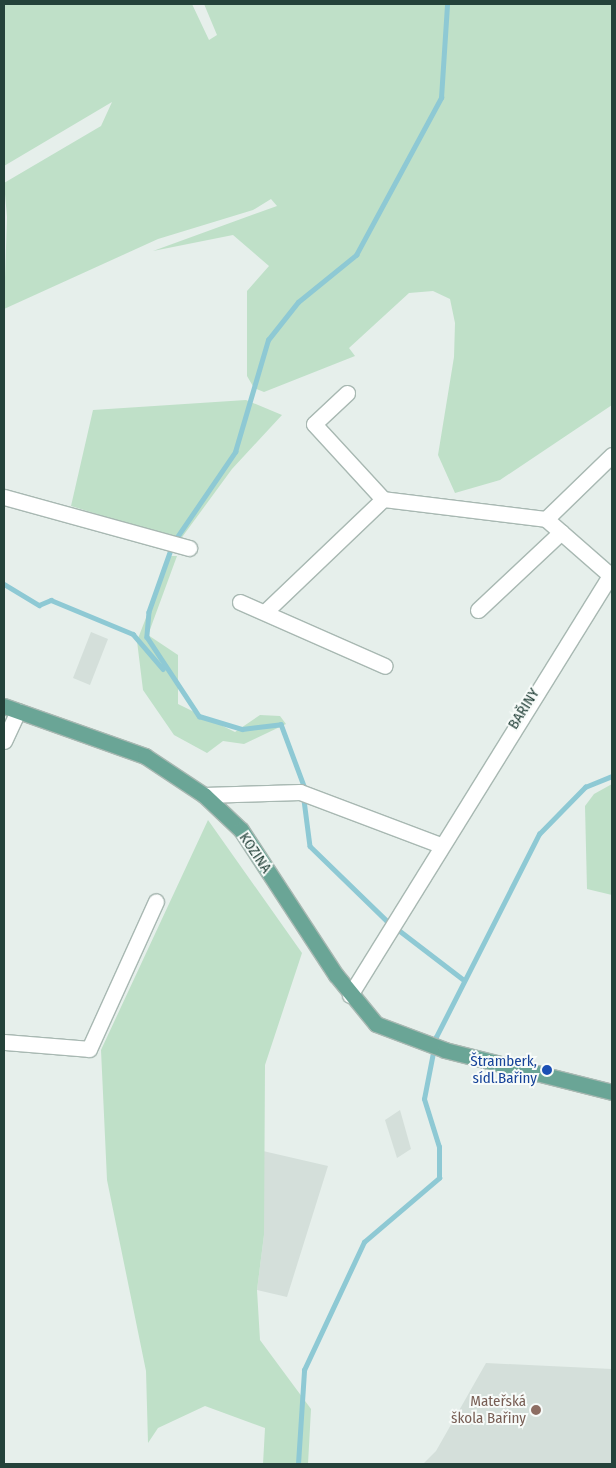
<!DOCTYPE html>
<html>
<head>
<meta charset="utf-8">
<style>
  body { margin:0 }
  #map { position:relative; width:616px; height:1468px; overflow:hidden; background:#e6efeb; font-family:"Fira Sans Condensed",sans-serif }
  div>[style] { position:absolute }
  .built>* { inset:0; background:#d4dfda }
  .green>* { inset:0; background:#bfe0c8 }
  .stream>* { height:4.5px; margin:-2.25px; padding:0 2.25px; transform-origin:2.25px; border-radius:2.25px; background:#8ec9d4 }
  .roads { filter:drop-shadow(1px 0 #a8b8b2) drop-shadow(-1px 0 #a8b8b2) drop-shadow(0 1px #a8b8b2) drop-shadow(0 -1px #a8b8b2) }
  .minor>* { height:15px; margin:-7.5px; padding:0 7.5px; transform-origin:7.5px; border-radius:7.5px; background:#fff }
  .major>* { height:15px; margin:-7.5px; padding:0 7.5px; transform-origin:7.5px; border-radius:7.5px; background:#6aa596 }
  .dots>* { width:14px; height:14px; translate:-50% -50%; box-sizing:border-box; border:2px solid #f7fbf9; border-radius:50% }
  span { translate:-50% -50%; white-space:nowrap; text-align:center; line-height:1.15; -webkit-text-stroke:4px #f7fbf9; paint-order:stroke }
  .street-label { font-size:15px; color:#24423a }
  .transit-label { font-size:15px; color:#164399 }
  .right { translate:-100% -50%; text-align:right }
  .education-label { font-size:15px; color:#785e54 }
  .frame { position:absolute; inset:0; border:5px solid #24423a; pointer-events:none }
</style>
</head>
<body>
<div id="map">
  <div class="built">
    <i style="clip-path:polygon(91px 632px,108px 639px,90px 685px,73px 678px)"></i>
    <i style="clip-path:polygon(400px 1110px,411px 1149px,397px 1158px,385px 1120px)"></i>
    <i style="clip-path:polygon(263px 1151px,328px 1166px,287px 1297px,257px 1290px,264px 1235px)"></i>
    <i style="clip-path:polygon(486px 1363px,612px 1369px,612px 1464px,423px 1464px,436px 1451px)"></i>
  </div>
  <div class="green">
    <i style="clip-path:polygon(4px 4px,192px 4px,209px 40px,217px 35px,204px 4px,612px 4px,612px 405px,500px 480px,455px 493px,438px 455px,454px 357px,455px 323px,450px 299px,433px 291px,409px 293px,349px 348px,355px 356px,264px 392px,254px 388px,247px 376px,247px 291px,269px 266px,233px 235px,153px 251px,277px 206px,271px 199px,253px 210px,158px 239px,4px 309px,7px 217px,4px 183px,101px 126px,112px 102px,4px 166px)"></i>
    <i style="clip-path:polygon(246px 400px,282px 415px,232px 469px,180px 540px,71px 506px,93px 410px)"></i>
    <i style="clip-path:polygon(170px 556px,177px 556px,148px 635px,178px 655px,178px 704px,235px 732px,260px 715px,280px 716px,286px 724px,244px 744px,223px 741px,207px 753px,174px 735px,143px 690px,137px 641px)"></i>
    <i style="clip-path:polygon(612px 784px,612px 895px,587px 889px,585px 806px,594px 794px)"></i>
    <i style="clip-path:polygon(208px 820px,302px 953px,265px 1065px,264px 1235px,257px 1290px,260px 1340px,311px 1409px,308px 1464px,263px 1464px,265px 1428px,205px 1406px,158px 1428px,148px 1443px,146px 1371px,107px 1180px,101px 1050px)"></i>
  </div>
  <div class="stream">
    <i style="left:175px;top:540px;width:107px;rotate:-55.7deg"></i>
    <i style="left:235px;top:452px;width:117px;rotate:-73.6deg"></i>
    <i style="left:268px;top:340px;width:48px;rotate:-51.7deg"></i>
    <i style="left:298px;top:302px;width:75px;rotate:-39deg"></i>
    <i style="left:356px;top:255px;width:179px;rotate:-61.6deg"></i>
    <i style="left:441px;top:98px;width:94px;rotate:-86.3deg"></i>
    <i style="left:172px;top:547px;width:69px;rotate:109.5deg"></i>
    <i style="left:149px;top:612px;width:25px;rotate:95deg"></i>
    <i style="left:147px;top:637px;width:95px;rotate:56.6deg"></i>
    <i style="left:199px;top:716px;width:45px;rotate:16.8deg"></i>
    <i style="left:242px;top:729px;width:39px;rotate:-7deg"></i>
    <i style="left:281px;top:724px;width:66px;rotate:69.6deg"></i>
    <i style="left:4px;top:584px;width:41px;rotate:31deg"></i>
    <i style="left:39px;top:605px;width:13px;rotate:-23deg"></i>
    <i style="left:51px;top:600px;width:89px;rotate:22.5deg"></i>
    <i style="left:133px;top:634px;width:46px;rotate:49.4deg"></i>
    <i style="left:304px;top:800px;width:46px;rotate:82.6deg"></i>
    <i style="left:310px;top:846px;width:107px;rotate:44.2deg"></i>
    <i style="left:387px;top:921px;width:97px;rotate:37.5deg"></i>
    <i style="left:298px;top:1464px;width:94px;rotate:-86.3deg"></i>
    <i style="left:304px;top:1370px;width:141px;rotate:-64.9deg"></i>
    <i style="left:364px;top:1242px;width:99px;rotate:-40.5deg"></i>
    <i style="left:439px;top:1178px;width:31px;rotate:-90deg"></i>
    <i style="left:439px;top:1147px;width:50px;rotate:-107.4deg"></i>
    <i style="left:424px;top:1099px;width:63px;rotate:-79deg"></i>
    <i style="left:436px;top:1037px;width:228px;rotate:-63.1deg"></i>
    <i style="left:539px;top:834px;width:66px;rotate:-45.6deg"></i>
    <i style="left:585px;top:787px;width:29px;rotate:-22deg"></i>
  </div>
  <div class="roads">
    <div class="minor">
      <i style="left:347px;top:393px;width:45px;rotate:136.8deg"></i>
      <i style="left:314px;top:424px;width:102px;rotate:47.4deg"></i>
      <i style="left:383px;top:499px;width:164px;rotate:7deg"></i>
      <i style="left:546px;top:519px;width:85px;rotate:41.2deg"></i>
      <i style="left:4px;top:497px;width:192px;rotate:15.4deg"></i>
      <i style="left:546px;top:519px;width:92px;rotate:-44.1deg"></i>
      <i style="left:240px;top:602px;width:158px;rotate:23.8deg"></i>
      <i style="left:478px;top:610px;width:114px;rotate:-43.2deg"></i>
      <i style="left:266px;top:611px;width:162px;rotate:-43.7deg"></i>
      <i style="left:4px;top:741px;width:33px;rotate:-65deg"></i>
      <i style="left:204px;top:795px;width:96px;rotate:-1.8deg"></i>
      <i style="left:300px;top:792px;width:150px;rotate:20.7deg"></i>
      <i style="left:350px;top:995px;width:497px;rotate:-58.2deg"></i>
      <i style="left:4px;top:1042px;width:85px;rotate:4.7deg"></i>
      <i style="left:89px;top:1049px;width:162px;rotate:-65.6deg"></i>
    </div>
    <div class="major">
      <i style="left:4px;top:706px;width:150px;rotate:19.5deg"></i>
      <i style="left:145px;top:756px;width:71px;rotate:33.5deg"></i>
      <i style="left:204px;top:795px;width:51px;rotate:43.4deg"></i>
      <i style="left:241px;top:830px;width:173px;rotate:56.8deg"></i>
      <i style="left:336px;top:975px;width:63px;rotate:50.8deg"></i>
      <i style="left:376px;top:1024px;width:74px;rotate:20.6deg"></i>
      <i style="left:445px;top:1050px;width:172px;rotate:14.1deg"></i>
    </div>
  </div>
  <div class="dots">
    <i style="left:547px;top:1070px;background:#1a4fb4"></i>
    <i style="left:536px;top:1410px;background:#8d6e63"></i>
  </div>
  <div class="street-label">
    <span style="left:524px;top:709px;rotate:-58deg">BAŘINY</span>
    <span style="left:255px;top:853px;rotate:56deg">KOZINA</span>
  </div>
  <div class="transit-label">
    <span class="right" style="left:537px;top:1070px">Štramberk,<br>sídl.Bařiny</span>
  </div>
  <div class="education-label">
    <span class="right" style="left:526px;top:1410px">Mateřská<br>škola Bařiny</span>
  </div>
  <div class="frame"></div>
</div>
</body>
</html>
